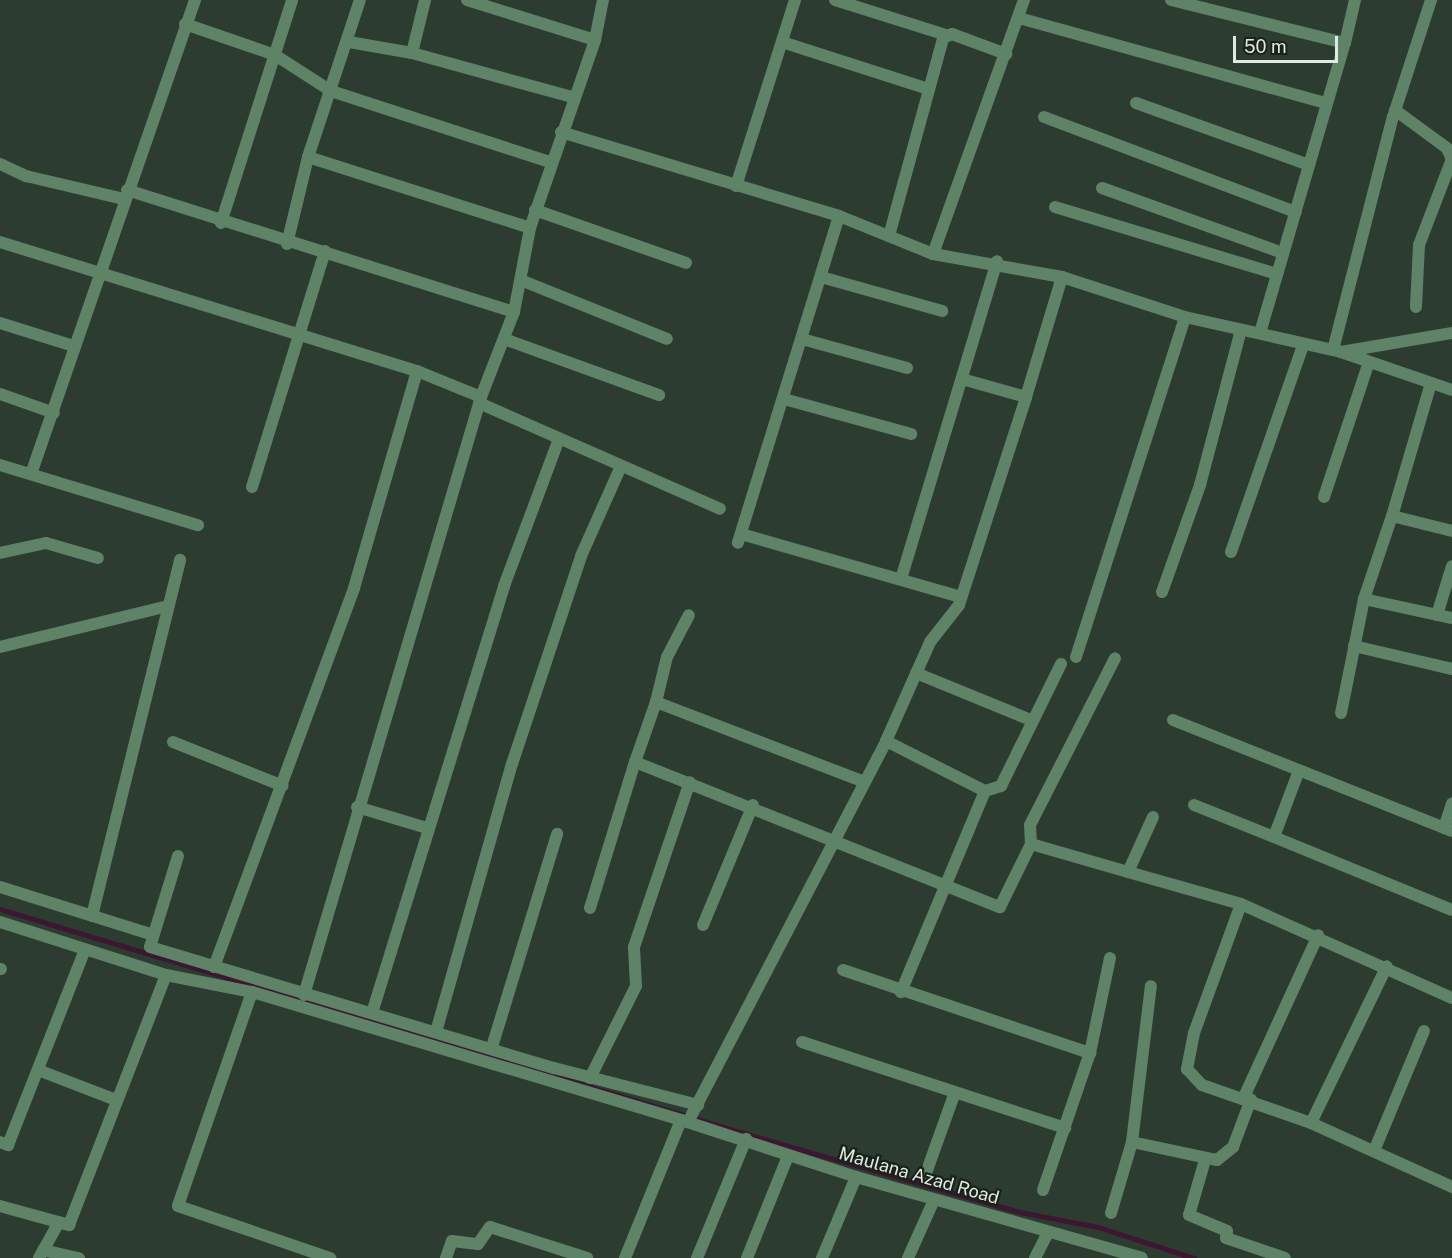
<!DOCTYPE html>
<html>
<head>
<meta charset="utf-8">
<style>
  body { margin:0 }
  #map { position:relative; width:1452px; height:1258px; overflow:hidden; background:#2c3c30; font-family:"Public Sans",sans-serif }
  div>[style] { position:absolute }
  .stream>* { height:4.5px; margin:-2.25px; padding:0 2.25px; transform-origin:2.25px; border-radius:2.25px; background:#3d1732 }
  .minor>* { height:12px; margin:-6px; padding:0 6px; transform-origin:6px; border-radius:6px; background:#5e8367 }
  span { translate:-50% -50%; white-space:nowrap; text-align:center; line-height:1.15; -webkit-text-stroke:4.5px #1a211b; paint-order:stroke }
  .street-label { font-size:18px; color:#e0eae2 }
  .scale { position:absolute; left:1233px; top:36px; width:105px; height:27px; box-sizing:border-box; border:3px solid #e0eae2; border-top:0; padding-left:8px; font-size:18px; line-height:21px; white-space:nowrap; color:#e0eae2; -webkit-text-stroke:4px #1a211b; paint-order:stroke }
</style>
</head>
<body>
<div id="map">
  <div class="stream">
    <i style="left:0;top:909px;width:791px;rotate:16.76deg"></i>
    <i style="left:757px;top:1137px;width:273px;rotate:15.9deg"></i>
    <i style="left:1020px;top:1212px;width:79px;rotate:10.9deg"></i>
    <i style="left:1098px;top:1227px;width:101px;rotate:17.9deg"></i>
  </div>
  <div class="minor">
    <i style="left:467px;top:0;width:134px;rotate:17.4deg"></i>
    <i style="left:835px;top:0;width:116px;rotate:17.5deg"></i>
    <i style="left:1171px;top:0;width:179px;rotate:13.9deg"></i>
    <i style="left:1345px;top:43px;width:44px;rotate:-76.9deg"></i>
    <i style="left:1019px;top:18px;width:319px;rotate:15.5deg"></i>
    <i style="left:185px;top:24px;width:95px;rotate:19deg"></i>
    <i style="left:275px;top:55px;width:67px;rotate:32.7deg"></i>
    <i style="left:331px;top:91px;width:230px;rotate:18deg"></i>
    <i style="left:349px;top:42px;width:64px;rotate:9.9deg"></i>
    <i style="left:412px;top:53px;width:166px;rotate:15.4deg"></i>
    <i style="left:782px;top:42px;width:153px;rotate:17.8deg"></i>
    <i style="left:412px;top:53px;width:55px;rotate:-76.2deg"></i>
    <i style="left:1136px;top:103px;width:184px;rotate:19.7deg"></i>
    <i style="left:1395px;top:110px;width:64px;rotate:36.2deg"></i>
    <i style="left:1447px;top:148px;width:12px;rotate:66deg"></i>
    <i style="left:1452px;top:159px;width:92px;rotate:111deg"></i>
    <i style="left:1419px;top:245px;width:62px;rotate:92.8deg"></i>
    <i style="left:1044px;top:117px;width:269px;rotate:20.7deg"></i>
    <i style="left:561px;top:132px;width:290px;rotate:16.8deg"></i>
    <i style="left:839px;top:216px;width:342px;rotate:107.2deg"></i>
    <i style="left:308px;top:157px;width:233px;rotate:17.7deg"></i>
    <i style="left:0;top:164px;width:29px;rotate:25deg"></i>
    <i style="left:26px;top:176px;width:101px;rotate:13.2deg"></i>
    <i style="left:736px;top:186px;width:195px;rotate:-72.4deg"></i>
    <i style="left:1102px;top:188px;width:192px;rotate:19.8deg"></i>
    <i style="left:127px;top:190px;width:406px;rotate:17.5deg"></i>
    <i style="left:1055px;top:207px;width:232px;rotate:16.8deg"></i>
    <i style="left:535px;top:210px;width:160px;rotate:19.3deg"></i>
    <i style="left:839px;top:216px;width:101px;rotate:22deg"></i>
    <i style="left:933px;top:254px;width:131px;rotate:10.1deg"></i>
    <i style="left:1062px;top:277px;width:129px;rotate:18deg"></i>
    <i style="left:1185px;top:317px;width:160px;rotate:12.6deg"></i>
    <i style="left:1341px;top:352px;width:117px;rotate:18.9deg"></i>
    <i style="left:221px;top:223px;width:234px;rotate:-72.3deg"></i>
    <i style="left:889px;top:236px;width:205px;rotate:-74.7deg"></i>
    <i style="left:943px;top:38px;width:10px;rotate:-24deg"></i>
    <i style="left:952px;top:34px;width:58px;rotate:20.3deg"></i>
    <i style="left:0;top:242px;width:436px;rotate:17.2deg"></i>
    <i style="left:417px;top:371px;width:69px;rotate:22.1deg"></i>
    <i style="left:287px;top:244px;width:89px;rotate:-76.4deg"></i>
    <i style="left:308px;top:157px;width:165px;rotate:-71.7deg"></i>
    <i style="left:933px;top:254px;width:270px;rotate:-70.3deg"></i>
    <i style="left:821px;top:277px;width:126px;rotate:15.7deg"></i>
    <i style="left:523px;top:281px;width:155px;rotate:21.9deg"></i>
    <i style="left:0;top:323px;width:77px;rotate:17.3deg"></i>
    <i style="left:1260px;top:333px;width:302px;rotate:-73.7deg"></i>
    <i style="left:504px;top:339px;width:165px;rotate:19.9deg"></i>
    <i style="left:802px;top:339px;width:109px;rotate:15.4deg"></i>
    <i style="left:1333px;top:350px;width:241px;rotate:-75.6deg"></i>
    <i style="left:1393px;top:117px;width:123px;rotate:-72deg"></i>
    <i style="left:1341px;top:352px;width:113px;rotate:-9.7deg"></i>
    <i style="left:962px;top:379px;width:66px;rotate:15.7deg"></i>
    <i style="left:1026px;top:397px;width:125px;rotate:-73.3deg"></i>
    <i style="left:1431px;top:383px;width:139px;rotate:106.3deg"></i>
    <i style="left:1392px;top:516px;width:62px;rotate:14deg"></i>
    <i style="left:0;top:394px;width:57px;rotate:19.4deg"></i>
    <i style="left:784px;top:399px;width:132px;rotate:15.4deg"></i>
    <i style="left:479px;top:403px;width:263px;rotate:23.7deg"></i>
    <i style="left:0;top:465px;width:207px;rotate:16.9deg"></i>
    <i style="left:31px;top:474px;width:502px;rotate:-70.91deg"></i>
    <i style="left:252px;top:487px;width:247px;rotate:-72.8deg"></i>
    <i style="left:1324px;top:497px;width:139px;rotate:-71.6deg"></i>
    <i style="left:741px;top:534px;width:229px;rotate:16deg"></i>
    <i style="left:1231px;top:552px;width:219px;rotate:-70.8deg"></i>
    <i style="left:0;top:553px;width:47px;rotate:-12.3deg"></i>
    <i style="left:46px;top:543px;width:54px;rotate:16.1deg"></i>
    <i style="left:901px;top:579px;width:332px;rotate:-73.2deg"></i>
    <i style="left:1162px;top:592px;width:114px;rotate:-70.4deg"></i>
    <i style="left:1200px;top:485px;width:160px;rotate:-75.2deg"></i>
    <i style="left:1364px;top:599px;width:90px;rotate:12.2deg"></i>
    <i style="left:1437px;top:615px;width:51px;rotate:-73deg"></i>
    <i style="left:1354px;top:646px;width:101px;rotate:13.2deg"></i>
    <i style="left:0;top:647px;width:173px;rotate:-13.7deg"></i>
    <i style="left:1076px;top:657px;width:357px;rotate:-72.2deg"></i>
    <i style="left:916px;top:673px;width:126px;rotate:22.3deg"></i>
    <i style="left:656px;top:702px;width:46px;rotate:-76.3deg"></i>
    <i style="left:667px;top:657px;width:47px;rotate:-62.4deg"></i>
    <i style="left:1341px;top:713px;width:116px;rotate:-78.6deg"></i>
    <i style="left:1364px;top:599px;width:88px;rotate:-71.4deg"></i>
    <i style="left:1173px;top:720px;width:300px;rotate:21.7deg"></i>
    <i style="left:886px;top:741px;width:111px;rotate:26.8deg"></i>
    <i style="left:985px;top:791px;width:218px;rotate:112.7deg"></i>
    <i style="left:173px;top:742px;width:118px;rotate:21.8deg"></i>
    <i style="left:635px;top:762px;width:64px;rotate:-70.7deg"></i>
    <i style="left:656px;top:702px;width:221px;rotate:21deg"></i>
    <i style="left:1298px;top:773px;width:68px;rotate:110.6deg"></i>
    <i style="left:1274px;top:837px;width:192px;rotate:22.3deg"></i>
    <i style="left:985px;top:791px;width:17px;rotate:-17deg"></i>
    <i style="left:1001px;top:786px;width:136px;rotate:-63.8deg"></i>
    <i style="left:1194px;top:805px;width:86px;rotate:21.8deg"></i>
    <i style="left:357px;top:807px;width:73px;rotate:16.7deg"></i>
    <i style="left:1153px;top:817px;width:60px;rotate:114.4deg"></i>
    <i style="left:1128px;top:872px;width:117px;rotate:15.8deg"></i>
    <i style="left:1444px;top:828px;width:26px;rotate:-72deg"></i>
    <i style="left:1031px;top:844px;width:101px;rotate:16.1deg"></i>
    <i style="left:178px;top:856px;width:95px;rotate:107.1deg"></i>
    <i style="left:150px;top:947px;width:422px;rotate:16.7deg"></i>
    <i style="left:554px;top:1068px;width:149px;rotate:14.4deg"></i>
    <i style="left:0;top:887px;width:160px;rotate:17.4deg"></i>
    <i style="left:590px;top:908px;width:153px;rotate:-72.9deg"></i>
    <i style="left:635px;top:762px;width:393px;rotate:21.7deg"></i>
    <i style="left:1000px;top:907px;width:70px;rotate:-63.8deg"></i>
    <i style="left:1031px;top:844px;width:19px;rotate:-93deg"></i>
    <i style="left:1030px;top:825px;width:187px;rotate:-63deg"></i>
    <i style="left:92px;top:916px;width:367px;rotate:-76.1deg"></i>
    <i style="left:0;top:922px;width:174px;rotate:17.7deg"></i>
    <i style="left:166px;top:975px;width:88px;rotate:11.2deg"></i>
    <i style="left:252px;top:992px;width:448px;rotate:16.6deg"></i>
    <i style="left:703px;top:925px;width:130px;rotate:-67.4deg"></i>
    <i style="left:214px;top:967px;width:404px;rotate:-69.7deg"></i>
    <i style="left:354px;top:588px;width:226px;rotate:-73.8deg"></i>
    <i style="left:0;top:969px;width:1px"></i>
    <i style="left:843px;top:970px;width:261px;rotate:18.6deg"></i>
    <i style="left:252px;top:992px;width:226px;rotate:109.1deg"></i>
    <i style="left:178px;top:1206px;width:161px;rotate:18.9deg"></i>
    <i style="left:304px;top:995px;width:624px;rotate:-73.51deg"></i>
    <i style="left:481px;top:397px;width:91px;rotate:-68.8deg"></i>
    <i style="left:514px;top:312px;width:86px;rotate:-79.2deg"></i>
    <i style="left:530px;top:228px;width:199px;rotate:-70.9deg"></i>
    <i style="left:595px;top:40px;width:41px;rotate:-78.7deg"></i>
    <i style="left:1452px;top:998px;width:231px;rotate:-156deg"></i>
    <i style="left:1241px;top:904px;width:137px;rotate:110deg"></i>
    <i style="left:1194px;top:1033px;width:37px;rotate:101deg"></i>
    <i style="left:1187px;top:1069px;width:22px;rotate:47deg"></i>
    <i style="left:1202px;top:1085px;width:115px;rotate:19.2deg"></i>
    <i style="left:1311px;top:1123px;width:155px;rotate:24.4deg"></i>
    <i style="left:372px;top:1013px;width:447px;rotate:-72.8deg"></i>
    <i style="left:504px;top:586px;width:157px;rotate:-69.5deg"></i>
    <i style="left:436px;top:1032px;width:279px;rotate:-74.2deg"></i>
    <i style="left:512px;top:764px;width:219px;rotate:-71.6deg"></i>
    <i style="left:581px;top:556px;width:98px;rotate:-66deg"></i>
    <i style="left:802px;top:1042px;width:277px;rotate:18.1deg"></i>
    <i style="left:492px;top:1047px;width:223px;rotate:-73deg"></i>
    <i style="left:38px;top:1070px;width:84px;rotate:21deg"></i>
    <i style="left:590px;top:1078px;width:103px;rotate:-63.4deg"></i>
    <i style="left:636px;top:986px;width:39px;rotate:-93deg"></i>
    <i style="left:634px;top:947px;width:174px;rotate:-71.3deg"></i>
    <i style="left:1244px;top:1097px;width:178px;rotate:-65.4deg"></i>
    <i style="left:688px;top:1122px;width:429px;rotate:-62.5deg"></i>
    <i style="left:886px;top:741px;width:108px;rotate:-66deg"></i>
    <i style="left:930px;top:642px;width:47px;rotate:-51.9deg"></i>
    <i style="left:959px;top:605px;width:219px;rotate:-72.1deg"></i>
    <i style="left:1311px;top:1123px;width:174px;rotate:-64.2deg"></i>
    <i style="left:0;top:1142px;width:9px;rotate:21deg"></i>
    <i style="left:8px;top:1145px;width:210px;rotate:-68.5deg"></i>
    <i style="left:1132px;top:1142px;width:87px;rotate:12deg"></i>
    <i style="left:1217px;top:1160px;width:21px;rotate:-39deg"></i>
    <i style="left:1233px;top:1147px;width:51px;rotate:-69.4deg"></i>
    <i style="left:1374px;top:1151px;width:130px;rotate:-67.4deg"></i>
    <i style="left:1205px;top:1160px;width:57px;rotate:106.2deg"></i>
    <i style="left:1189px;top:1215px;width:41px;rotate:22.8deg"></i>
    <i style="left:1227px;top:1231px;width:7px;rotate:98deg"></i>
    <i style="left:1226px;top:1238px;width:62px;rotate:18.7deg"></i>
    <i style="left:925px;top:1176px;width:89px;rotate:-70.3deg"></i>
    <i style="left:1043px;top:1190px;width:145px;rotate:-71.1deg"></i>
    <i style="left:1090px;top:1053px;width:97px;rotate:-78.1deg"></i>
    <i style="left:0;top:1206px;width:72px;rotate:15.4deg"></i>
    <i style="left:69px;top:1225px;width:268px;rotate:-68.8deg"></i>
    <i style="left:1111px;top:1213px;width:74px;rotate:-73.5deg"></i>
    <i style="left:1132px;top:1142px;width:157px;rotate:-83.1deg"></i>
    <i style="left:43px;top:1250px;width:37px;rotate:13deg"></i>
    <i style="left:39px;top:1258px;width:41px;rotate:-60.9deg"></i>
    <i style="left:446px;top:1258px;width:18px;rotate:-71deg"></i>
    <i style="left:452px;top:1241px;width:26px;rotate:7deg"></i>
    <i style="left:478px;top:1244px;width:21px;rotate:-55deg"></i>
    <i style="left:490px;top:1227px;width:102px;rotate:17.7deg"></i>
    <i style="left:625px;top:1258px;width:149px;rotate:-67.9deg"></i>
    <i style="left:681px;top:1120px;width:184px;rotate:18deg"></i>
    <i style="left:856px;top:1177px;width:297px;rotate:15.8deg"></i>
    <i style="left:697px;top:1258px;width:129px;rotate:-67.6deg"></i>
    <i style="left:747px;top:1258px;width:110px;rotate:-68.1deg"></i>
    <i style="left:822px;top:1258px;width:88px;rotate:-67.2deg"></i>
    <i style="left:908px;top:1258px;width:64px;rotate:-65.9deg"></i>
    <i style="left:1035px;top:1258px;width:29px;rotate:-63deg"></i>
  </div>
  <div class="street-label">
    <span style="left:919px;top:1176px;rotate:16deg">Maulana Azad Road</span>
  </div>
  <div class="scale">50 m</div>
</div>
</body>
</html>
